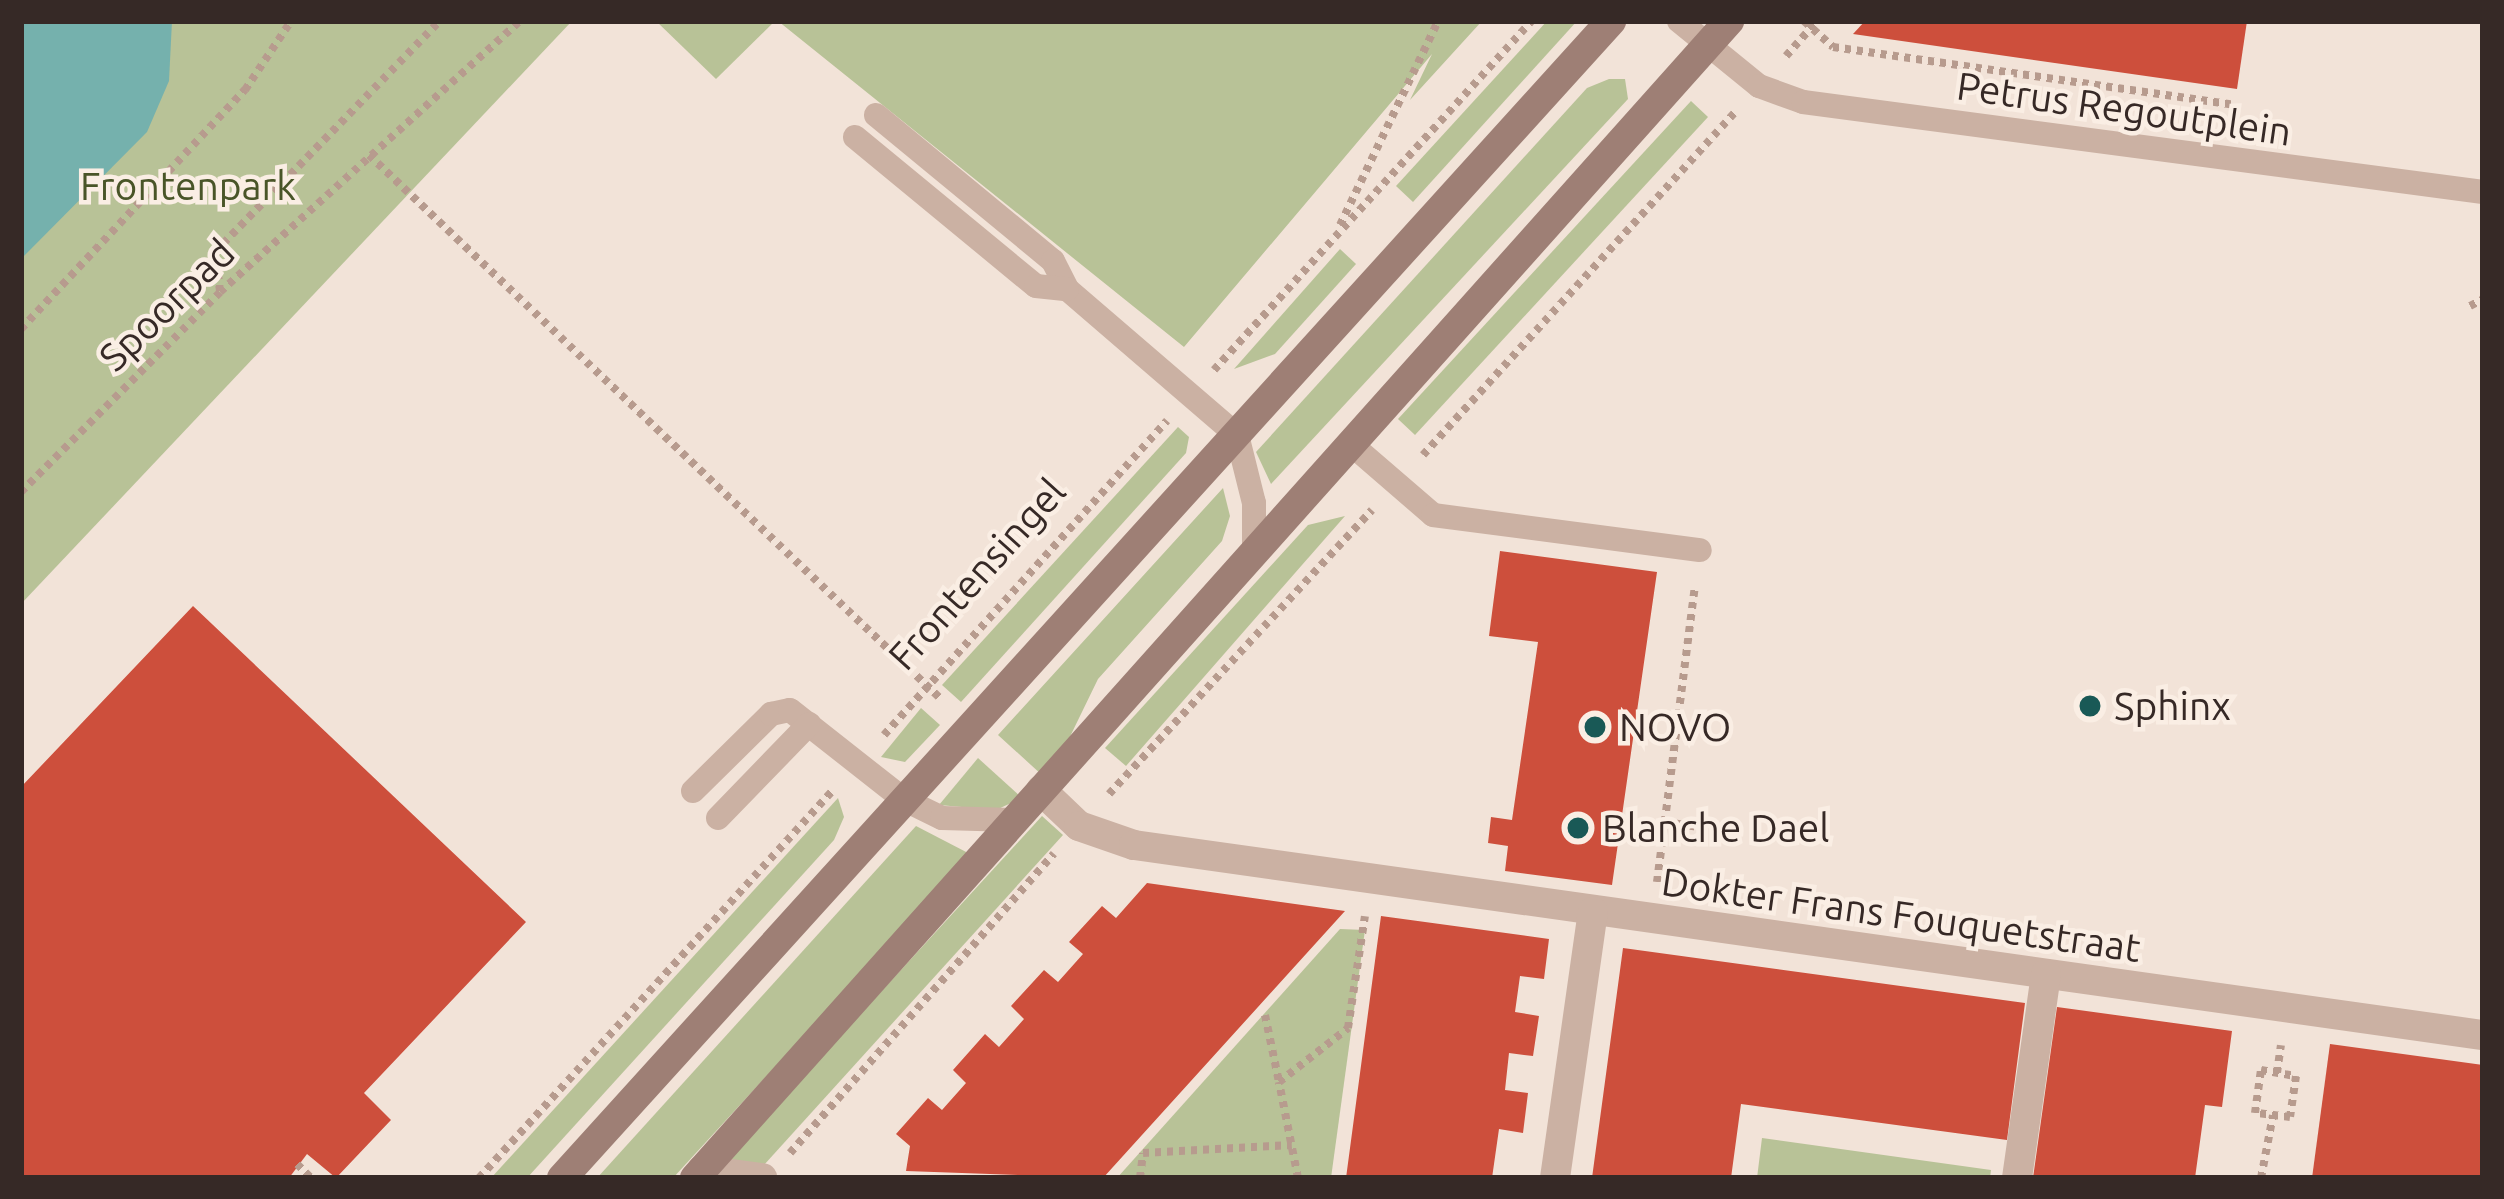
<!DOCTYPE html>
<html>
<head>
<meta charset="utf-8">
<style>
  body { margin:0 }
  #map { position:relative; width:2504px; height:1199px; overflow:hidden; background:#f2e3d8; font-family:Ubuntu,sans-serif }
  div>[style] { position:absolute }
  .green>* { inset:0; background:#b8c297 }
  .water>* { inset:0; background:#75b1ad }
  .building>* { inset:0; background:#cd4f3c }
  .path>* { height:8px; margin-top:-4px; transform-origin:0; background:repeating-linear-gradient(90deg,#b79b8e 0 6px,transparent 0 12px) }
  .lane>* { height:24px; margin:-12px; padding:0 12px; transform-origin:12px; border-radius:12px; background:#cbb1a3 }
  .street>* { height:30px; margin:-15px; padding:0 15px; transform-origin:15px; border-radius:15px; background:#cbb1a3 }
  .secondary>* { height:30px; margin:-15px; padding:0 15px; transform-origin:15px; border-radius:15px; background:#9e7f75 }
  .dots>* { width:33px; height:33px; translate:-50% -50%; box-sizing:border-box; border:6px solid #faeee4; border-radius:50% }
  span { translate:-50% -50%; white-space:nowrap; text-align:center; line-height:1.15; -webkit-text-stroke:9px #faeee4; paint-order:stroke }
  .street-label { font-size:39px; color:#362926 }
  .park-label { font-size:39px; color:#495528 }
  .poi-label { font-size:39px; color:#362926 }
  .left { translate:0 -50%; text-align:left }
  .frame { position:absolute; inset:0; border:24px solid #362926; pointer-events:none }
</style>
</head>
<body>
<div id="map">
  <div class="green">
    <i style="clip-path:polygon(21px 21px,572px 21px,21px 604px)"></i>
    <i style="clip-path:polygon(656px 21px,775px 21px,716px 79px)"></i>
    <i style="clip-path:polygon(778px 21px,1482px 21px,1410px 100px,1432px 54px,1184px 347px)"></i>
    <i style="clip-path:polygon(1547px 21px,1577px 21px,1413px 202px,1396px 186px)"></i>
    <i style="clip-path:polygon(1609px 79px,1625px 79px,1628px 99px,1271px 484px,1256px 452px,1587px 88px)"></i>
    <i style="clip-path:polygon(1691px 101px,1708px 117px,1415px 435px,1398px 419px)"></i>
    <i style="clip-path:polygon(1340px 249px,1356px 264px,1275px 354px,1234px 369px)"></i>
    <i style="clip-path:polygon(1178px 427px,1189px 437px,1186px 453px,961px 702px,942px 685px)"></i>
    <i style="clip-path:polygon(1223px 488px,1230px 516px,1222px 541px,1098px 679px,1063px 751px,1042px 775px,998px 735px)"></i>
    <i style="clip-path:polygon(1345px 516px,1126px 766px,1105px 748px,1308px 525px)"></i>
    <i style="clip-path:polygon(921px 708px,940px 725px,905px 762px,881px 757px)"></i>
    <i style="clip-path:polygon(978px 758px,1022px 798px,996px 810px,939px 805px)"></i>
    <i style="clip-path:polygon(838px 798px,844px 817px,834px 840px,527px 1178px,491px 1178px)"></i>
    <i style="clip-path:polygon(1042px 816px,1063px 835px,764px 1165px,725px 1162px)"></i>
    <i style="clip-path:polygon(916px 826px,970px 854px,673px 1178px,597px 1178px)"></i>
    <i style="clip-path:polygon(1340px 929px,1365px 930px,1331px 1178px,1117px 1178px)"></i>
    <i style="clip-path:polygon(1762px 1138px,1991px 1170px,1990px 1178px,1757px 1178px)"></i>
  </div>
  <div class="water">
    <i style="clip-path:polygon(21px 21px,172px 21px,169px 81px,147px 132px,21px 259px)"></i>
  </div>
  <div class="building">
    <i style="clip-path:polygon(1865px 21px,2247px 21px,2237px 89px,1853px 34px)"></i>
    <i style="clip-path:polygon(1500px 551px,1657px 572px,1612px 885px,1505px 871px,1508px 846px,1488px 843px,1491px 817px,1512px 820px,1538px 642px,1489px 636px)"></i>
    <i style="clip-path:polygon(193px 606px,526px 922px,364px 1093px,391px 1120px,336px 1178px,307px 1154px,289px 1178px,21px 1178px,21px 787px)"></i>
    <i style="clip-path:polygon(1147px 883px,1345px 911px,1103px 1178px,906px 1171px,910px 1146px,896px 1134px,928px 1098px,942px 1110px,966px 1083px,953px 1070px,985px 1034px,999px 1047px,1024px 1019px,1011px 1006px,1044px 970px,1058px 982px,1083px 954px,1069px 942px,1102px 906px,1116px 918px)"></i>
    <i style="clip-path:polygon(1381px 916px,1549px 939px,1544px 979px,1520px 976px,1515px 1012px,1539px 1016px,1533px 1056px,1509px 1053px,1505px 1090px,1528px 1093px,1523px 1133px,1499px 1129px,1492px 1178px,1346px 1178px)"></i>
    <i style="clip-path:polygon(1623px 948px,2025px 1003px,2007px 1140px,1741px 1104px,1731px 1178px,1592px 1178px)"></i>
    <i style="clip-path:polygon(2057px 1007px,2232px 1031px,2222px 1107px,2205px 1105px,2195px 1178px,2033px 1178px)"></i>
    <i style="clip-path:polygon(2330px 1044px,2483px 1065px,2483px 1178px,2312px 1178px)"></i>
  </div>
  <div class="path">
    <i style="left:1804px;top:21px;width:39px;rotate:42deg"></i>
    <i style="left:1833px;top:47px;width:405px;rotate:8.2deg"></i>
    <i style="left:1786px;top:56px;width:47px;rotate:-48.5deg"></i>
    <i style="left:369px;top:155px;width:791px;rotate:43.57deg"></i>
    <i style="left:1340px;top:225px;width:226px;rotate:-64.3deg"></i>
    <i style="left:220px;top:291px;width:39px;rotate:-97deg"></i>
    <i style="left:215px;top:252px;width:322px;rotate:-45.8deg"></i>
    <i style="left:2470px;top:306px;width:15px;rotate:-28deg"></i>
    <i style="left:21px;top:329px;width:328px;rotate:-46.9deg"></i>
    <i style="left:245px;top:90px;width:83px;rotate:-56.3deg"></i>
    <i style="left:1214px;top:370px;width:472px;rotate:-47.7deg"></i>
    <i style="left:1423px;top:455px;width:465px;rotate:-47.7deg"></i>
    <i style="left:21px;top:492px;width:282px;rotate:-45.1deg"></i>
    <i style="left:220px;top:292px;width:404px;rotate:-42.1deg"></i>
    <i style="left:884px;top:735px;width:423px;rotate:-48deg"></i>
    <i style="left:1109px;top:794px;width:387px;rotate:-47.2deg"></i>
    <i style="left:1665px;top:822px;width:41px;rotate:8.3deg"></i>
    <i style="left:1657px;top:882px;width:297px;rotate:-82.7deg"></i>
    <i style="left:1265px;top:1015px;width:68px;rotate:78.2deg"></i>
    <i style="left:2261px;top:1070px;width:36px;rotate:10deg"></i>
    <i style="left:2296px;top:1076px;width:41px;rotate:98.3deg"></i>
    <i style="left:2290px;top:1117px;width:35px;rotate:-173deg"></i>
    <i style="left:2255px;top:1113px;width:43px;rotate:-82.1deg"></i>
    <i style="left:2277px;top:1073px;width:28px;rotate:-82deg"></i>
    <i style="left:790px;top:1153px;width:399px;rotate:-48.6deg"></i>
    <i style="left:297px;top:1164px;width:20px;rotate:45deg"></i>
    <i style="left:479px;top:1178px;width:525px;rotate:-47.62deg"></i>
    <i style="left:1140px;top:1178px;width:25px;rotate:-83deg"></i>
    <i style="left:1143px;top:1153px;width:149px;rotate:-3.1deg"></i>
    <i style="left:1298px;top:1178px;width:98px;rotate:-101.2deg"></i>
    <i style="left:1279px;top:1082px;width:88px;rotate:-38deg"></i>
    <i style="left:1348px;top:1028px;width:113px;rotate:-81.4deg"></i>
    <i style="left:2261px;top:1178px;width:64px;rotate:-79.2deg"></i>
  </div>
  <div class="lane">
    <i style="left:1679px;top:21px;width:103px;rotate:39.1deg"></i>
    <i style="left:1759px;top:86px;width:47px;rotate:20deg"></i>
    <i style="left:1803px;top:102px;width:686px;rotate:7.54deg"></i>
    <i style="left:876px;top:115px;width:229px;rotate:39.5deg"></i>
    <i style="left:1053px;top:261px;width:31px;rotate:63deg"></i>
    <i style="left:1067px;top:289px;width:224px;rotate:40.7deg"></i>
    <i style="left:1237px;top:435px;width:70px;rotate:76deg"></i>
    <i style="left:1254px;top:503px;width:47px;rotate:90deg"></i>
    <i style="left:855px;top:137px;width:234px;rotate:39.5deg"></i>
    <i style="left:1036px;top:286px;width:31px;rotate:6deg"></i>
    <i style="left:1352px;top:445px;width:107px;rotate:40.8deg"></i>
    <i style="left:1433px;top:515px;width:269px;rotate:7.5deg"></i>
    <i style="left:693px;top:791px;width:110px;rotate:-44.6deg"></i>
    <i style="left:771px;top:714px;width:19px;rotate:-12deg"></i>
    <i style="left:790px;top:710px;width:144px;rotate:38.2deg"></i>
    <i style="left:903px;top:799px;width:43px;rotate:26deg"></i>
    <i style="left:942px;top:818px;width:71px;rotate:1.6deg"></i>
    <i style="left:718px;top:818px;width:131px;rotate:-45.9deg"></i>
  </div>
  <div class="street">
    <i style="left:1041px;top:790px;width:52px;rotate:43.5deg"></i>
    <i style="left:1079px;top:826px;width:58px;rotate:19.1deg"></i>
    <i style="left:1134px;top:845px;width:1362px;rotate:8.02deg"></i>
    <i style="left:702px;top:1170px;width:61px;rotate:7.6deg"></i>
    <i style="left:1555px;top:1178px;width:269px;rotate:-81.9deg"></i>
    <i style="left:2017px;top:1178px;width:206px;rotate:-81.9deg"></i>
  </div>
  <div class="secondary">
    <i style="left:562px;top:1178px;width:1562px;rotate:-47.8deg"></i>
    <i style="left:695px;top:1178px;width:1552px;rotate:-48.21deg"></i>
  </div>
  <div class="dots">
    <i style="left:2090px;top:706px;background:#195956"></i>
    <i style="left:1595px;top:727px;background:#195956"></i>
    <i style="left:1578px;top:828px;background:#195956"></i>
  </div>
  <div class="street-label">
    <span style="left:2124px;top:109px;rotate:8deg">Petrus Regoutplein</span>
    <span style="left:167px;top:305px;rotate:-44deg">Spoorpad</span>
    <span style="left:977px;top:574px;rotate:-48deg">Frontensingel</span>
    <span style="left:1901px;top:915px;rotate:8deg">Dokter Frans Fouquetstraat</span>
  </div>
  <div class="park-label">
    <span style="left:188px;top:186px">Frontenpark</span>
  </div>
  <div class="poi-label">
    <span class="left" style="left:2114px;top:706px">Sphinx</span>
    <span class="left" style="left:1619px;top:727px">NOVO</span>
    <span class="left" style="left:1602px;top:828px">Blanche Dael</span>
  </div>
  <div class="frame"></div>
</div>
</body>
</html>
